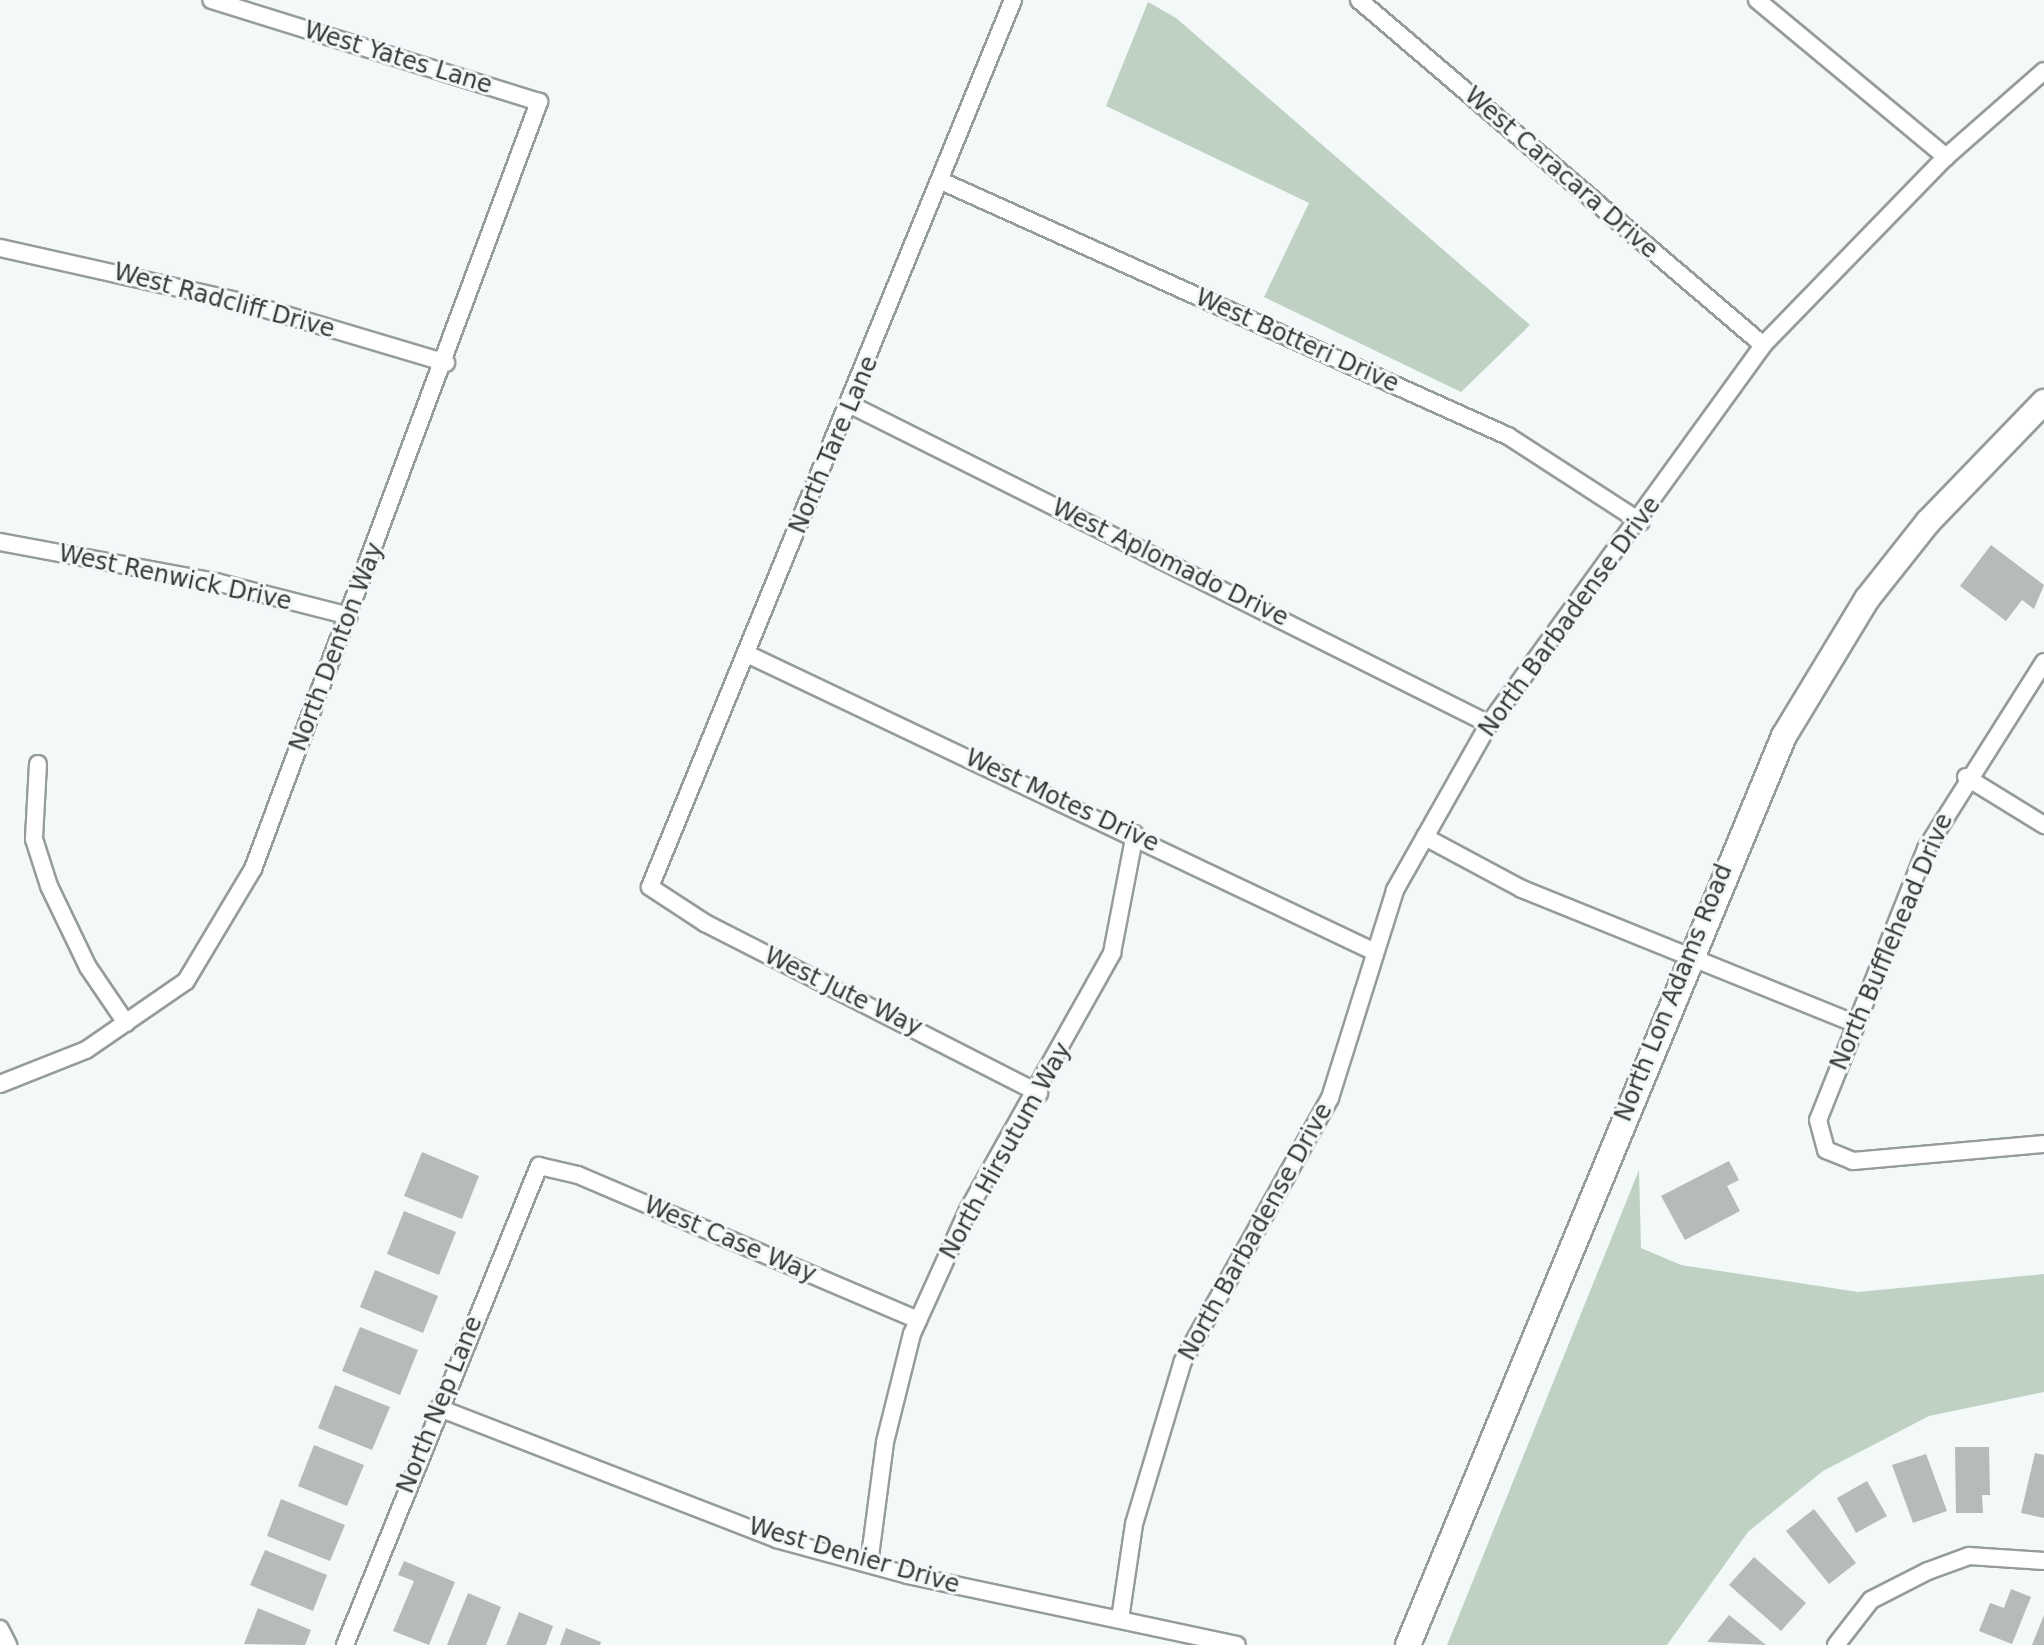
<!DOCTYPE html>
<html>
<head>
<meta charset="utf-8">
<style>
  body { margin:0 }
  #map { position:relative; width:2044px; height:1645px; overflow:hidden; background:#f3f8f9; font-family:"DejaVu Sans",sans-serif }
  div>[style] { position:absolute }
  .green>* { inset:0; background:#bed1c2 }
  .building>* { inset:0; background:#b6bbb9 }
  .roads { filter:drop-shadow(2px 0 #969b9b) drop-shadow(-2px 0 #969b9b) drop-shadow(0 2px #969b9b) drop-shadow(0 -2px #969b9b) }
  .street>* { height:16px; margin:-8px; padding:0 8px; transform-origin:8px; border-radius:8px; background:#fff }
  .secondary>* { height:24px; margin:-12px; padding:0 12px; transform-origin:12px; border-radius:12px; background:#fff }
  span { translate:-50% -50%; white-space:nowrap; text-align:center; line-height:1.15; -webkit-text-stroke:6px #f3f8f9; paint-order:stroke }
  .street-label { font-size:24px; color:#393b3b }
</style>
</head>
<body>
<div id="map">
  <div class="green">
    <i style="clip-path:polygon(1148px 2px,1176px 18px,1530px 325px,1461px 392px,1264px 297px,1309px 203px,1106px 106px)"></i>
    <i style="clip-path:polygon(1639px 1170px,1641px 1248px,1681px 1265px,1858px 1292px,2044px 1274px,2044px 1392px,1929px 1416px,1823px 1471px,1748px 1532px,1667px 1645px,1447px 1645px)"></i>
  </div>
  <div class="building">
    <i style="clip-path:polygon(1991px 545px,2044px 585px,2034px 609px,2022px 600px,2006px 621px,1960px 586px)"></i>
    <i style="clip-path:polygon(422px 1152px,479px 1176px,462px 1219px,404px 1196px)"></i>
    <i style="clip-path:polygon(1729px 1161px,1739px 1180px,1727px 1186px,1740px 1211px,1685px 1240px,1661px 1196px)"></i>
    <i style="clip-path:polygon(404px 1211px,456px 1232px,439px 1275px,387px 1254px)"></i>
    <i style="clip-path:polygon(375px 1270px,438px 1296px,423px 1333px,360px 1307px)"></i>
    <i style="clip-path:polygon(360px 1327px,418px 1350px,400px 1395px,342px 1371px)"></i>
    <i style="clip-path:polygon(335px 1385px,390px 1407px,372px 1450px,318px 1428px)"></i>
    <i style="clip-path:polygon(314px 1445px,364px 1465px,347px 1506px,298px 1486px)"></i>
    <i style="clip-path:polygon(1955px 1447px,1989px 1447px,1990px 1495px,1982px 1495px,1983px 1513px,1956px 1513px)"></i>
    <i style="clip-path:polygon(2035px 1453px,2044px 1455px,2044px 1518px,2021px 1513px)"></i>
    <i style="clip-path:polygon(1926px 1454px,1947px 1511px,1913px 1523px,1892px 1465px)"></i>
    <i style="clip-path:polygon(1867px 1481px,1887px 1516px,1856px 1533px,1837px 1498px)"></i>
    <i style="clip-path:polygon(281px 1499px,345px 1525px,330px 1561px,267px 1536px)"></i>
    <i style="clip-path:polygon(1814px 1509px,1856px 1563px,1829px 1584px,1786px 1531px)"></i>
    <i style="clip-path:polygon(265px 1550px,327px 1575px,313px 1611px,250px 1585px)"></i>
    <i style="clip-path:polygon(1754px 1557px,1806px 1603px,1781px 1631px,1729px 1585px)"></i>
    <i style="clip-path:polygon(404px 1561px,455px 1582px,429px 1645px,393px 1631px,414px 1581px,398px 1575px)"></i>
    <i style="clip-path:polygon(2011px 1589px,2031px 1597px,2012px 1644px,1979px 1631px,1990px 1603px,2004px 1608px)"></i>
    <i style="clip-path:polygon(468px 1593px,501px 1607px,486px 1645px,447px 1645px)"></i>
    <i style="clip-path:polygon(258px 1608px,311px 1630px,305px 1645px,244px 1644px)"></i>
    <i style="clip-path:polygon(519px 1612px,553px 1626px,546px 1645px,506px 1645px)"></i>
    <i style="clip-path:polygon(1729px 1615px,1766px 1645px,1707px 1642px)"></i>
    <i style="clip-path:polygon(2044px 1615px,2044px 1645px,2032px 1645px)"></i>
    <i style="clip-path:polygon(566px 1628px,601px 1642px,600px 1645px,560px 1645px)"></i>
  </div>
  <div class="roads">
    <div class="street">
      <i style="left:1013px;top:0;width:958px;rotate:112.26deg"></i>
      <i style="left:650px;top:887px;width:66px;rotate:33.2deg"></i>
      <i style="left:705px;top:923px;width:375px;rotate:27deg"></i>
      <i style="left:1359px;top:0;width:531px;rotate:40.5deg"></i>
      <i style="left:1757px;top:0;width:246px;rotate:39.7deg"></i>
      <i style="left:941px;top:181px;width:622px;rotate:24.22deg"></i>
      <i style="left:1508px;top:436px;width:158px;rotate:32.9deg"></i>
      <i style="left:0;top:248px;width:248px;rotate:12.6deg"></i>
      <i style="left:242px;top:302px;width:213px;rotate:16.6deg"></i>
      <i style="left:851px;top:405px;width:713px;rotate:26.57deg"></i>
      <i style="left:0;top:542px;width:220px;rotate:10.5deg"></i>
      <i style="left:216px;top:582px;width:137px;rotate:14.3deg"></i>
      <i style="left:747px;top:654px;width:695px;rotate:25.39deg"></i>
      <i style="left:2044px;top:662px;width:221px;rotate:122.3deg"></i>
      <i style="left:1926px;top:849px;width:292px;rotate:111.7deg"></i>
      <i style="left:1818px;top:1120px;width:31px;rotate:75deg"></i>
      <i style="left:1826px;top:1150px;width:29px;rotate:22deg"></i>
      <i style="left:1853px;top:1161px;width:192px;rotate:-5.1deg"></i>
      <i style="left:38px;top:764px;width:75px;rotate:93.1deg"></i>
      <i style="left:34px;top:839px;width:49px;rotate:72.3deg"></i>
      <i style="left:49px;top:886px;width:90px;rotate:64.3deg"></i>
      <i style="left:88px;top:967px;width:68px;rotate:55.8deg"></i>
      <i style="left:1966px;top:777px;width:92px;rotate:31.6deg"></i>
      <i style="left:1425px;top:837px;width:110px;rotate:28.2deg"></i>
      <i style="left:1522px;top:889px;width:358px;rotate:22deg"></i>
      <i style="left:0;top:1084px;width:92px;rotate:-21.6deg"></i>
      <i style="left:86px;top:1050px;width:121px;rotate:-34.6deg"></i>
      <i style="left:186px;top:981px;width:131px;rotate:-59.1deg"></i>
      <i style="left:253px;top:869px;width:819px;rotate:-69.55deg"></i>
      <i style="left:539px;top:102px;width:343px;rotate:-162.7deg"></i>
      <i style="left:439px;top:1408px;width:362px;rotate:21.2deg"></i>
      <i style="left:776px;top:1539px;width:137px;rotate:15.3deg"></i>
      <i style="left:908px;top:1575px;width:336px;rotate:12deg"></i>
      <i style="left:869px;top:1564px;width:123px;rotate:-82.5deg"></i>
      <i style="left:885px;top:1442px;width:111px;rotate:-76deg"></i>
      <i style="left:912px;top:1334px;width:136px;rotate:-65.7deg"></i>
      <i style="left:968px;top:1210px;width:295px;rotate:-60.7deg"></i>
      <i style="left:1112px;top:953px;width:121px;rotate:-79.1deg"></i>
      <i style="left:1120px;top:1619px;width:96px;rotate:-81.6deg"></i>
      <i style="left:1134px;top:1524px;width:170px;rotate:-73.3deg"></i>
      <i style="left:1183px;top:1361px;width:301px;rotate:-60.8deg"></i>
      <i style="left:1330px;top:1098px;width:218px;rotate:-72.6deg"></i>
      <i style="left:1395px;top:890px;width:191px;rotate:-60.5deg"></i>
      <i style="left:1489px;top:724px;width:468px;rotate:-54.1deg"></i>
      <i style="left:1763px;top:345px;width:262px;rotate:-45.8deg"></i>
      <i style="left:1946px;top:157px;width:130px;rotate:-41.3deg"></i>
      <i style="left:0;top:1629px;width:18px;rotate:63deg"></i>
      <i style="left:345px;top:1645px;width:517px;rotate:-67.95deg"></i>
      <i style="left:539px;top:1166px;width:40px;rotate:13deg"></i>
      <i style="left:578px;top:1175px;width:370px;rotate:23.1deg"></i>
      <i style="left:1836px;top:1645px;width:57px;rotate:-52.1deg"></i>
      <i style="left:1871px;top:1600px;width:64px;rotate:-27deg"></i>
      <i style="left:1928px;top:1571px;width:44px;rotate:-20.1deg"></i>
      <i style="left:1969px;top:1556px;width:75px;rotate:3.8deg"></i>
    </div>
    <div class="secondary">
      <i style="left:1408px;top:1645px;width:984px;rotate:-67.53deg"></i>
      <i style="left:1784px;top:736px;width:160px;rotate:-58.8deg"></i>
      <i style="left:1867px;top:599px;width:98px;rotate:-51.6deg"></i>
      <i style="left:1928px;top:522px;width:167px;rotate:-46deg"></i>
    </div>
  </div>
  <div class="street-label">
    <span style="left:398px;top:58px;rotate:17deg">West Yates Lane</span>
    <span style="left:1561px;top:173px;rotate:41deg">West Caracara Drive</span>
    <span style="left:224px;top:301px;rotate:15deg">West Radcliff Drive</span>
    <span style="left:1297px;top:341px;rotate:24deg">West Botteri Drive</span>
    <span style="left:834px;top:445px;rotate:-67deg">North Tare Lane</span>
    <span style="left:1170px;top:563px;rotate:26deg">West Aplomado Drive</span>
    <span style="left:175px;top:578px;rotate:12deg">West Renwick Drive</span>
    <span style="left:1570px;top:617px;rotate:-54deg">North Barbadense Drive</span>
    <span style="left:337px;top:647px;rotate:-69deg">North Denton Way</span>
    <span style="left:1062px;top:801px;rotate:25deg">West Motes Drive</span>
    <span style="left:1892px;top:942px;rotate:-67deg">North Bufflehead Drive</span>
    <span style="left:843px;top:992px;rotate:26deg">West Jute Way</span>
    <span style="left:1674px;top:993px;rotate:-68deg">North Lon Adams Road</span>
    <span style="left:1006px;top:1151px;rotate:-61deg">North Hirsutum Way</span>
    <span style="left:1256px;top:1232px;rotate:-61deg">North Barbadense Drive</span>
    <span style="left:730px;top:1240px;rotate:23deg">West Case Way</span>
    <span style="left:440px;top:1405px;rotate:-68deg">North Nep Lane</span>
    <span style="left:854px;top:1556px;rotate:16deg">West Denier Drive</span>
  </div>
</div>
</body>
</html>
